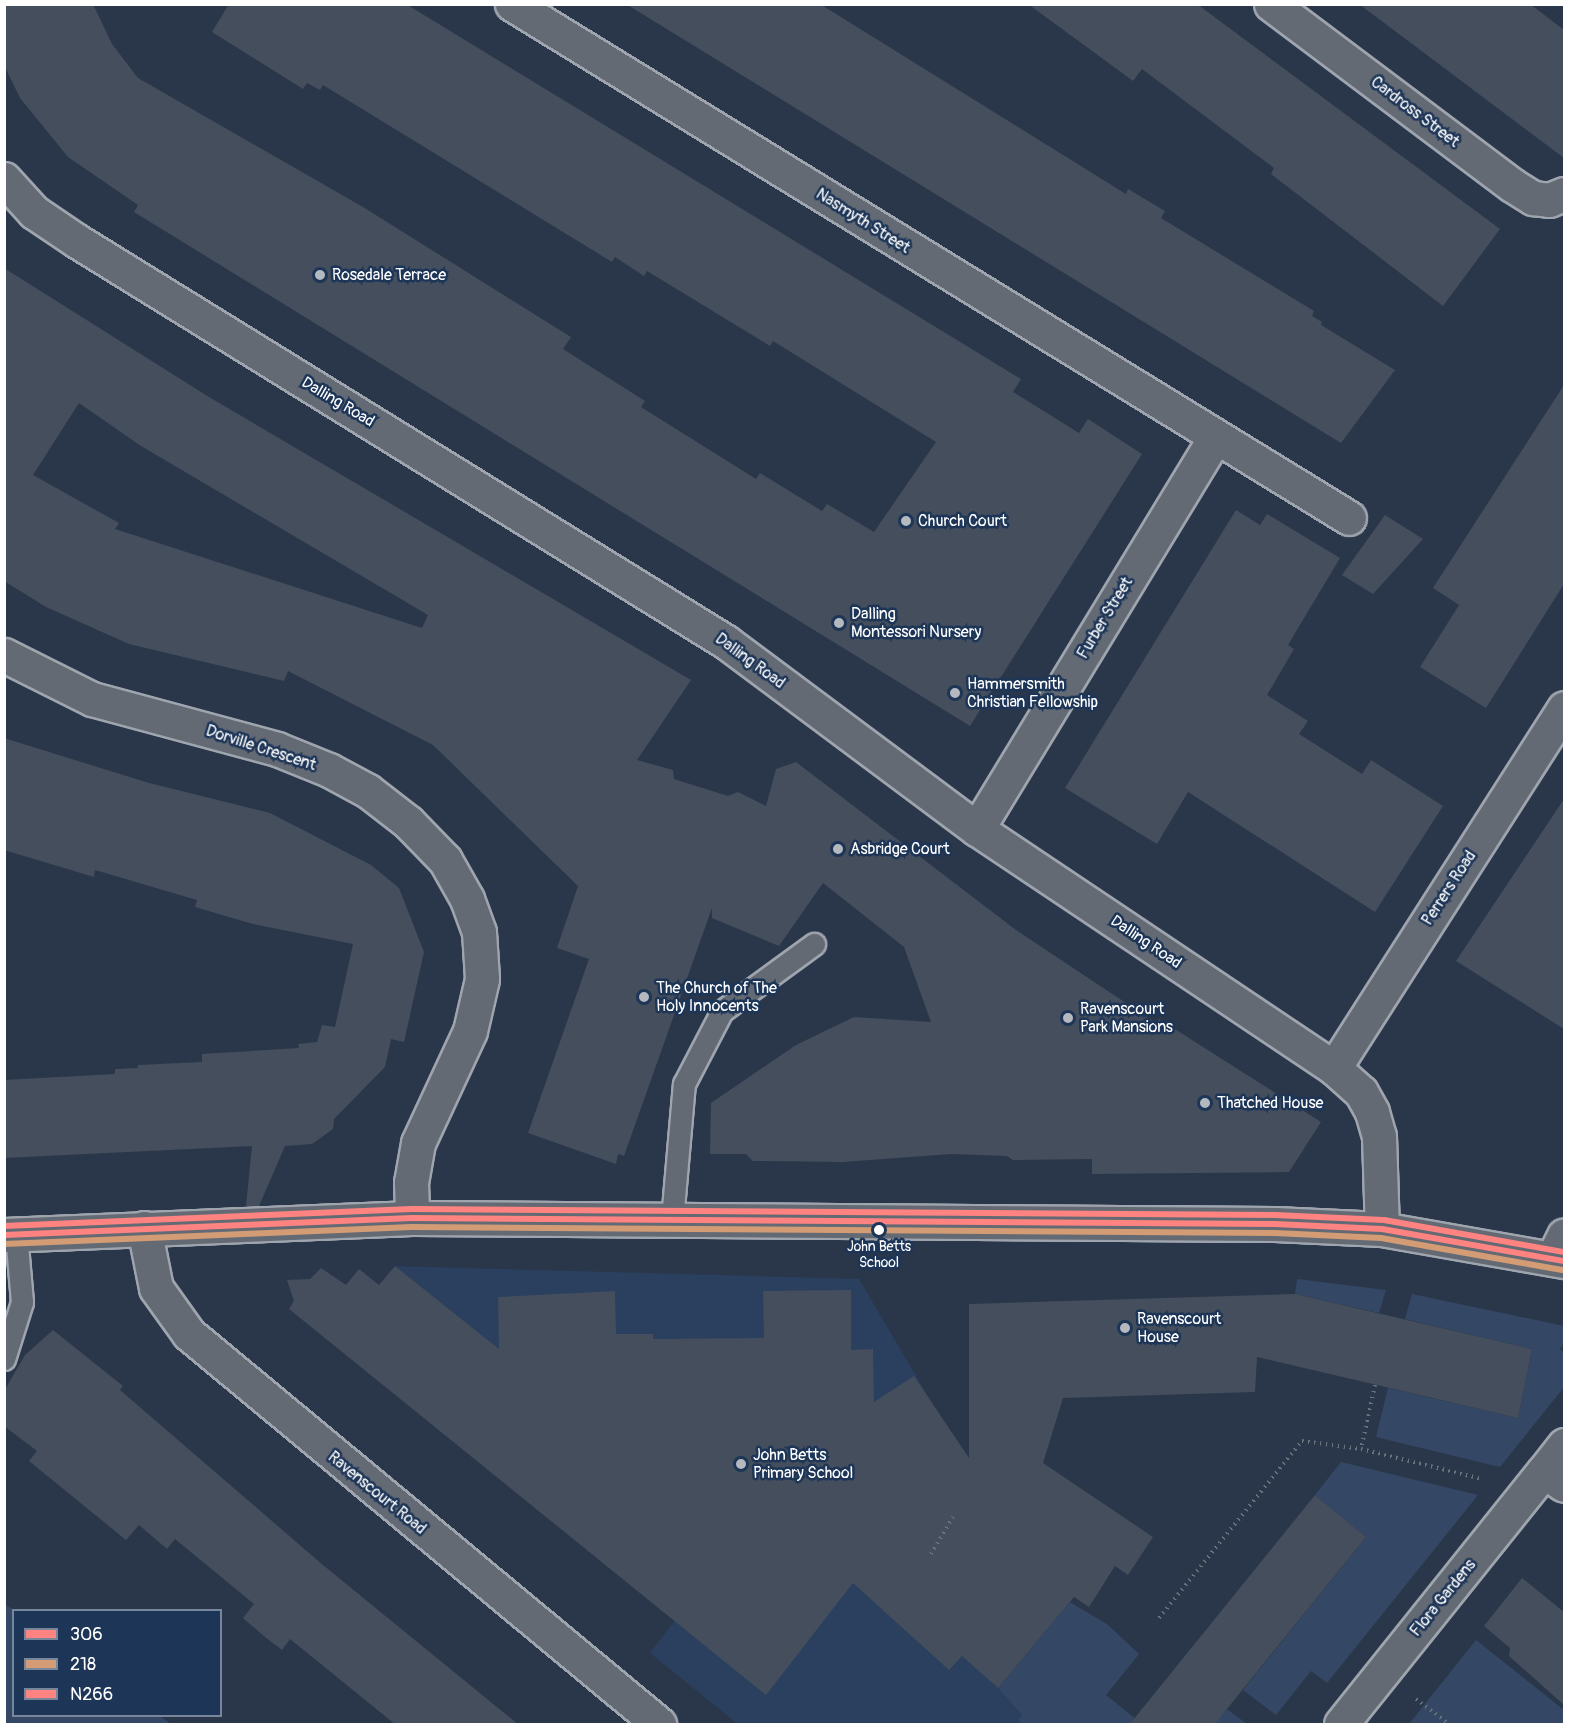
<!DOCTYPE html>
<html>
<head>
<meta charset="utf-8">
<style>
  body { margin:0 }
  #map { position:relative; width:1569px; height:1729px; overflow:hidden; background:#2a374a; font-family:Pangolin,sans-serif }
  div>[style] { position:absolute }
  .built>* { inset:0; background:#2a405e }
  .green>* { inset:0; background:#344865 }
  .building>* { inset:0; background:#444e5c }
  .path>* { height:4px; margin-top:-2px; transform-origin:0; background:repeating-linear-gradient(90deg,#6a727c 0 1.5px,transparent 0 6px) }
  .roads { filter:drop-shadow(2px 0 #9fa5ae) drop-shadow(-2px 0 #9fa5ae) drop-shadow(0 2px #9fa5ae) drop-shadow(0 -2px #9fa5ae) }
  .service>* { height:21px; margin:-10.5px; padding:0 10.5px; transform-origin:10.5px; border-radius:10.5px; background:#636a74 }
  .minor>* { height:33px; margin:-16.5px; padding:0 16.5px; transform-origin:16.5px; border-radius:16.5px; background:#636a74 }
  .secondary>* { height:33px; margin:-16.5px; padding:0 16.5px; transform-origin:16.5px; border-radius:16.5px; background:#636a74 }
  .bus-1>* { height:6px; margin:-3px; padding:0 3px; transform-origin:3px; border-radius:3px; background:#ff8380 }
  .bus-2>* { height:6px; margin:-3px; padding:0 3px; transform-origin:3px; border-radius:3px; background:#d39c74 }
  .bus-3>* { height:6px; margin:-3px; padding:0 3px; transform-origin:3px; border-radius:3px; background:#ff8380 }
  .dots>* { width:16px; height:16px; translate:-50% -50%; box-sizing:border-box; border:3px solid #1d3557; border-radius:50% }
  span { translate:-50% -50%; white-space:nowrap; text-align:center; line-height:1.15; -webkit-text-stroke:5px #1d3557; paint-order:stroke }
  .bus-label { font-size:14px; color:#fff }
  .street-label { font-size:16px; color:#fff }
  .poi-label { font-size:16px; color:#fff }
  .left { translate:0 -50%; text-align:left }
  .frame { position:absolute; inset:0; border:6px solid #fff; pointer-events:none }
  .legend { position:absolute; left:12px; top:1609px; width:210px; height:108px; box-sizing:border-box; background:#1d3557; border:2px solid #77869a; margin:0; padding:8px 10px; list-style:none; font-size:18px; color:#fff }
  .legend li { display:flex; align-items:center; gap:12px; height:30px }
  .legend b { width:30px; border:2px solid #77869a }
</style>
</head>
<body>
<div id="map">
  <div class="built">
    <i style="clip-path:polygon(395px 1266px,859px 1279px,929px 1398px,791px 1499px,998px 1688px,1022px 1715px,1018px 1721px,1022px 1724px,738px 1724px,650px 1653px,737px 1540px)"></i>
  </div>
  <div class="green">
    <i style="clip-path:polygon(1297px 1279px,1386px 1290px,1379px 1313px,1295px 1294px)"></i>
    <i style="clip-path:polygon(1412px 1294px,1564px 1326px,1564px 1343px,1560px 1349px,1564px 1353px,1564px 1387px,1500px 1467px,1376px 1437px,1388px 1388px,1518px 1418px,1532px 1349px,1405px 1319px)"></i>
    <i style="clip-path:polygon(1341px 1462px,1478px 1495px,1327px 1683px,1311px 1671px,1276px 1715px,1243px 1690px,1366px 1537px,1315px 1495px)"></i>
    <i style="clip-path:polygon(1070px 1602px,1108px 1625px,1139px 1654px,1106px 1695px,1142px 1724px,1022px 1724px,1018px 1721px,1022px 1715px,998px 1688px)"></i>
    <i style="clip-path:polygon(4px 1604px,14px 1610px,14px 1716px,160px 1716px,171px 1724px,5px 1724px)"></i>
    <i style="clip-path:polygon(1476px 1640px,1564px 1710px,1564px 1724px,1409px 1724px)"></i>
    <i style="clip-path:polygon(1227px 1709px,1247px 1724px,1214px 1724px)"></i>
  </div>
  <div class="building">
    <i style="clip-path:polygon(4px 4px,93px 4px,112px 44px,138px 78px,363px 207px,571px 337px,563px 349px,645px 401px,641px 407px,756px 479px,760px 473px,822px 511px,827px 504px,874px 532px,936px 442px,773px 341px,770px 346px,647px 271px,644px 276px,615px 257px,612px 262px,323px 85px,320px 90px,307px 83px,303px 89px,212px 32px,229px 4px,406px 4px,1021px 379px,1013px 392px,1079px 433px,1088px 419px,1142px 454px,970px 726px,134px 212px,138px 205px,68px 157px,20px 98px,4px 65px)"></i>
    <i style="clip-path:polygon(626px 4px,820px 4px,1126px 194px,1128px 189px,1165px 211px,1161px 218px,1314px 311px,1312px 316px,1322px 322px,1321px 325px,1395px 370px,1341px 443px)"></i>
    <i style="clip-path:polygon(1028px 4px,1197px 4px,1500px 229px,1443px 306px,1271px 174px,1274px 168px,1142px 69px,1133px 81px)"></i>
    <i style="clip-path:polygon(1359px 4px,1530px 4px,1564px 30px,1564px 158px)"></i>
    <i style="clip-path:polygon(evenodd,4px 268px,209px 397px,691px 680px,637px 760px,673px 770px,674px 779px,728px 796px,738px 792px,766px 806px,776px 769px,796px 762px,1016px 930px,1156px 1023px,1159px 1019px,1321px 1122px,1289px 1172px,1092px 1174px,1092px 1159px,1013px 1160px,1007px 1156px,951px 1154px,843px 1162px,753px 1161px,746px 1154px,710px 1154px,711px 1103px,796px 1045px,854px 1017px,931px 1022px,904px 947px,823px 883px,779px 946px,712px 918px,712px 908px,624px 1156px,618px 1154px,616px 1164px,528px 1133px,589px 959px,557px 948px,578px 886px,433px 745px,288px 671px,284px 681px,129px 644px,46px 607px,4px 581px,4px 268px,79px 403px,141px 446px,428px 615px,422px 628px,115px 529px,119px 523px,33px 475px,79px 403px)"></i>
    <i style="clip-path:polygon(1564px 385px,1564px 584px,1486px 708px,1420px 667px,1459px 605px,1433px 588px)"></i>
    <i style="clip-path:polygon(1236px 510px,1260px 525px,1267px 514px,1340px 558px,1288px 645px,1294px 649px,1267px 695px,1308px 721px,1299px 734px,1362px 774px,1371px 760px,1443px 806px,1375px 912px,1188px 792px,1157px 844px,1065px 788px)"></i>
    <i style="clip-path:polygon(1385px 515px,1423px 539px,1373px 594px,1342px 575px)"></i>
    <i style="clip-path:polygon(4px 738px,149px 783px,270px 813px,371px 865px,399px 888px,424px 952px,404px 1042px,391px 1039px,385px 1067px,334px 1119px,333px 1129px,312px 1144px,285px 1146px,259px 1206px,246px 1206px,252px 1146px,4px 1158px,4px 1080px,115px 1074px,115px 1069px,138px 1068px,138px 1065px,202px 1062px,202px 1054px,299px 1048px,298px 1044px,317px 1042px,322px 1025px,335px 1027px,353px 944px,253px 924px,195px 907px,197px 900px,95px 870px,94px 877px,4px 850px)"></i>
    <i style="clip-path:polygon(1564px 799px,1564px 1029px,1456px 961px)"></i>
    <i style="clip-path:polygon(395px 1266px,499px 1349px,498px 1297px,615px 1291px,616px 1334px,653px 1334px,653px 1339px,764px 1338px,763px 1291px,851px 1290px,851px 1350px,873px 1349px,874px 1402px,914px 1376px,969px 1458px,969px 1304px,1295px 1294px,1532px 1349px,1518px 1418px,1257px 1357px,1255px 1392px,1063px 1398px,1043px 1463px,1153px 1537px,1128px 1575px,1115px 1566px,1089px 1607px,1074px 1597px,998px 1688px,962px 1656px,949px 1670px,853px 1583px,766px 1695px,289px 1309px,294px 1301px,287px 1280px,310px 1279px,321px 1268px,346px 1285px,359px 1269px,379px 1285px)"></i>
    <i style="clip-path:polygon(53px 1330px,123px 1386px,120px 1390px,323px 1565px,519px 1725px,396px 1725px,290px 1639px,282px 1650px,265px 1637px,243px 1618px,254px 1604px,175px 1539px,167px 1549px,139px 1525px,126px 1540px,29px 1461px,37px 1451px,4px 1426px,4px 1391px,25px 1355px)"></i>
    <i style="clip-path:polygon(1315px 1495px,1366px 1537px,1227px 1709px,1214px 1725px,1129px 1725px)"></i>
    <i style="clip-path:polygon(1522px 1578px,1564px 1612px,1564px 1705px,1509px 1656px,1510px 1648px,1484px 1626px)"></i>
  </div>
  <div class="path">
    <i style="left:1375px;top:1385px;width:66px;rotate:102.3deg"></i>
    <i style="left:1361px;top:1449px;width:125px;rotate:13.9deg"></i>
    <i style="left:931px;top:1554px;width:43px;rotate:-59.3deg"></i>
    <i style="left:1159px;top:1618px;width:228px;rotate:-51.1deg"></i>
    <i style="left:1302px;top:1441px;width:60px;rotate:7.7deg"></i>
    <i style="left:1416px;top:1699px;width:41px;rotate:37.1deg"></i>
  </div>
  <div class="roads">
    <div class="service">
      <i style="left:672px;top:1220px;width:137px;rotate:-85deg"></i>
      <i style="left:684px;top:1084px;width:82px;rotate:-62.5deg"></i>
      <i style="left:722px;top:1011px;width:114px;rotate:-36.1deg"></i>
      <i style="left:4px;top:1359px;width:60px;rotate:-72.5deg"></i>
      <i style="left:22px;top:1302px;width:68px;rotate:-95deg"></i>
    </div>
    <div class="minor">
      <i style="left:512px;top:4px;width:982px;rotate:31.55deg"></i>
      <i style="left:1271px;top:4px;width:301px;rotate:36.9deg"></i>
      <i style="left:1512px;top:185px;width:25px;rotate:32deg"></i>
      <i style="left:1533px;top:198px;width:16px;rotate:7deg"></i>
      <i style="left:1549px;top:200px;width:16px;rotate:-22deg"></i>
      <i style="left:4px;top:179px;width:45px;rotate:47.7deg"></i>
      <i style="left:34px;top:212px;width:52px;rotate:34deg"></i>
      <i style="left:77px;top:241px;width:763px;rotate:31.71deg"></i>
      <i style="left:726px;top:642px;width:313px;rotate:36.7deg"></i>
      <i style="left:977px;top:829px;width:430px;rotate:33.8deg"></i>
      <i style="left:1334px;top:1068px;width:36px;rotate:42deg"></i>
      <i style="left:1361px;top:1092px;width:23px;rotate:61deg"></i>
      <i style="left:1372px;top:1112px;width:25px;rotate:74deg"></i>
      <i style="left:1379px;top:1136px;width:93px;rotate:88.2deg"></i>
      <i style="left:4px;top:655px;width:98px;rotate:26.6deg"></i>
      <i style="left:92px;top:699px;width:192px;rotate:15.1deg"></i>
      <i style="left:277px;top:749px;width:56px;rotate:22deg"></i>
      <i style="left:329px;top:770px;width:44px;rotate:28.3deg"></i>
      <i style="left:368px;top:791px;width:51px;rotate:37.8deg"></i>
      <i style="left:408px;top:822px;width:53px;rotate:45.8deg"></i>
      <i style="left:445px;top:860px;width:45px;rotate:60.6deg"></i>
      <i style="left:467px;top:899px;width:35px;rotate:70deg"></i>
      <i style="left:479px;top:932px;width:47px;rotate:86.3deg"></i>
      <i style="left:482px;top:979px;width:53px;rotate:103deg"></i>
      <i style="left:470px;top:1031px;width:123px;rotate:114.9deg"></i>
      <i style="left:418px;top:1143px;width:40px;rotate:100deg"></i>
      <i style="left:411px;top:1182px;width:36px;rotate:88deg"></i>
      <i style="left:977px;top:829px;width:458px;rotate:-58.7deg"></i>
      <i style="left:1334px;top:1068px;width:427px;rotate:-57.4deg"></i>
      <i style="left:144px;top:1228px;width:61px;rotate:78.7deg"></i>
      <i style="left:156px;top:1288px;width:57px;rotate:54.3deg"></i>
      <i style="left:189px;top:1334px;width:611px;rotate:39.69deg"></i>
      <i style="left:1553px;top:1258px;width:25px;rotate:-64deg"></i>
      <i style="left:1544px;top:1471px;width:33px;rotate:-52deg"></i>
      <i style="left:1341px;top:1724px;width:324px;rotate:-51.3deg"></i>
      <i style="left:1544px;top:1471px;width:24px;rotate:35deg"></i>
    </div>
    <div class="secondary">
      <i style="left:4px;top:1235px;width:408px;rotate:-2.4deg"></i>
      <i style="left:412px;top:1218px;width:863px;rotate:0.4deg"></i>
      <i style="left:1275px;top:1224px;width:107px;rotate:2.7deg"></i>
      <i style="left:1382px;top:1229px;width:185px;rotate:10deg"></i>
    </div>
  </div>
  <div class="bus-1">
    <i style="left:4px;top:1235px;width:408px;rotate:-2.4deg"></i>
    <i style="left:412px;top:1218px;width:863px;rotate:0.4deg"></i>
    <i style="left:1275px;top:1224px;width:107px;rotate:2.7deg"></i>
    <i style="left:1382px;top:1229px;width:185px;rotate:10deg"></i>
  </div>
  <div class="bus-2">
    <i style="left:4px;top:1244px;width:408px;rotate:-2.4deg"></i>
    <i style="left:412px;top:1227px;width:863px;rotate:0.4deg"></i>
    <i style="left:1275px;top:1233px;width:106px;rotate:2.7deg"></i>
    <i style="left:1381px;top:1238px;width:184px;rotate:10deg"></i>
  </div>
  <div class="bus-3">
    <i style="left:4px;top:1226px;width:408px;rotate:-2.4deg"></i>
    <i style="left:412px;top:1209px;width:863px;rotate:0.4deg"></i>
    <i style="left:1275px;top:1215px;width:109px;rotate:2.6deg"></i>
    <i style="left:1384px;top:1220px;width:183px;rotate:10.1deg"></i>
  </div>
  <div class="dots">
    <i style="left:320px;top:275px;background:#b4b9c0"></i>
    <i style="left:906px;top:521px;background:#b4b9c0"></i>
    <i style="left:839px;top:623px;background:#b4b9c0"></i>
    <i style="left:955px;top:693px;background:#b4b9c0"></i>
    <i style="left:838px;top:849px;background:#b4b9c0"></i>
    <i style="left:644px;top:997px;background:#b4b9c0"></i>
    <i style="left:1068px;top:1018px;background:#b4b9c0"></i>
    <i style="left:1205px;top:1103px;background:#b4b9c0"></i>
    <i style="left:879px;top:1230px;background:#fff"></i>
    <i style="left:1125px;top:1328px;background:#b4b9c0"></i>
    <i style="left:741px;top:1464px;background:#b4b9c0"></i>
  </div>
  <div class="bus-label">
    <span style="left:879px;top:1255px">John Betts<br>School</span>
  </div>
  <div class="street-label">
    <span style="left:1415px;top:112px;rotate:37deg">Cardross Street</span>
    <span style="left:863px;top:221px;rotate:32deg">Nasmyth Street</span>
    <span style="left:338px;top:402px;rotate:31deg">Dalling Road</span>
    <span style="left:1105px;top:618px;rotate:-59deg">Furber Street</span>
    <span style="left:750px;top:661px;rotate:36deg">Dalling Road</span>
    <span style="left:261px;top:748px;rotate:18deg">Dorville Crescent</span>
    <span style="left:1449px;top:888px;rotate:-57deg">Perrers Road</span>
    <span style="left:1146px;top:942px;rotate:34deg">Dalling Road</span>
    <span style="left:377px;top:1493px;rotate:39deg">Ravenscourt Road</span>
    <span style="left:1443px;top:1598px;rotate:-51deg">Flora Gardens</span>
  </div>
  <div class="poi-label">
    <span class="left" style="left:332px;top:275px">Rosedale Terrace</span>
    <span class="left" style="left:918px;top:521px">Church Court</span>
    <span class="left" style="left:851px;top:623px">Dalling<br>Montessori Nursery</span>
    <span class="left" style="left:967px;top:693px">Hammersmith<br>Christian Fellowship</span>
    <span class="left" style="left:850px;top:849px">Asbridge Court</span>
    <span class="left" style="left:656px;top:997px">The Church of The<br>Holy Innocents</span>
    <span class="left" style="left:1080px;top:1018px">Ravenscourt<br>Park Mansions</span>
    <span class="left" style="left:1217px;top:1103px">Thatched House</span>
    <span class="left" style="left:1137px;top:1328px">Ravenscourt<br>House</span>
    <span class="left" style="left:753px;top:1464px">John Betts<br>Primary School</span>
  </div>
  <div class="frame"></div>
  <ul class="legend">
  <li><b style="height:8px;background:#ff8380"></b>306</li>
  <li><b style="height:8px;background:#d39c74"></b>218</li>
  <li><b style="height:8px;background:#ff8380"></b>N266</li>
  </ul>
</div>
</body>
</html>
